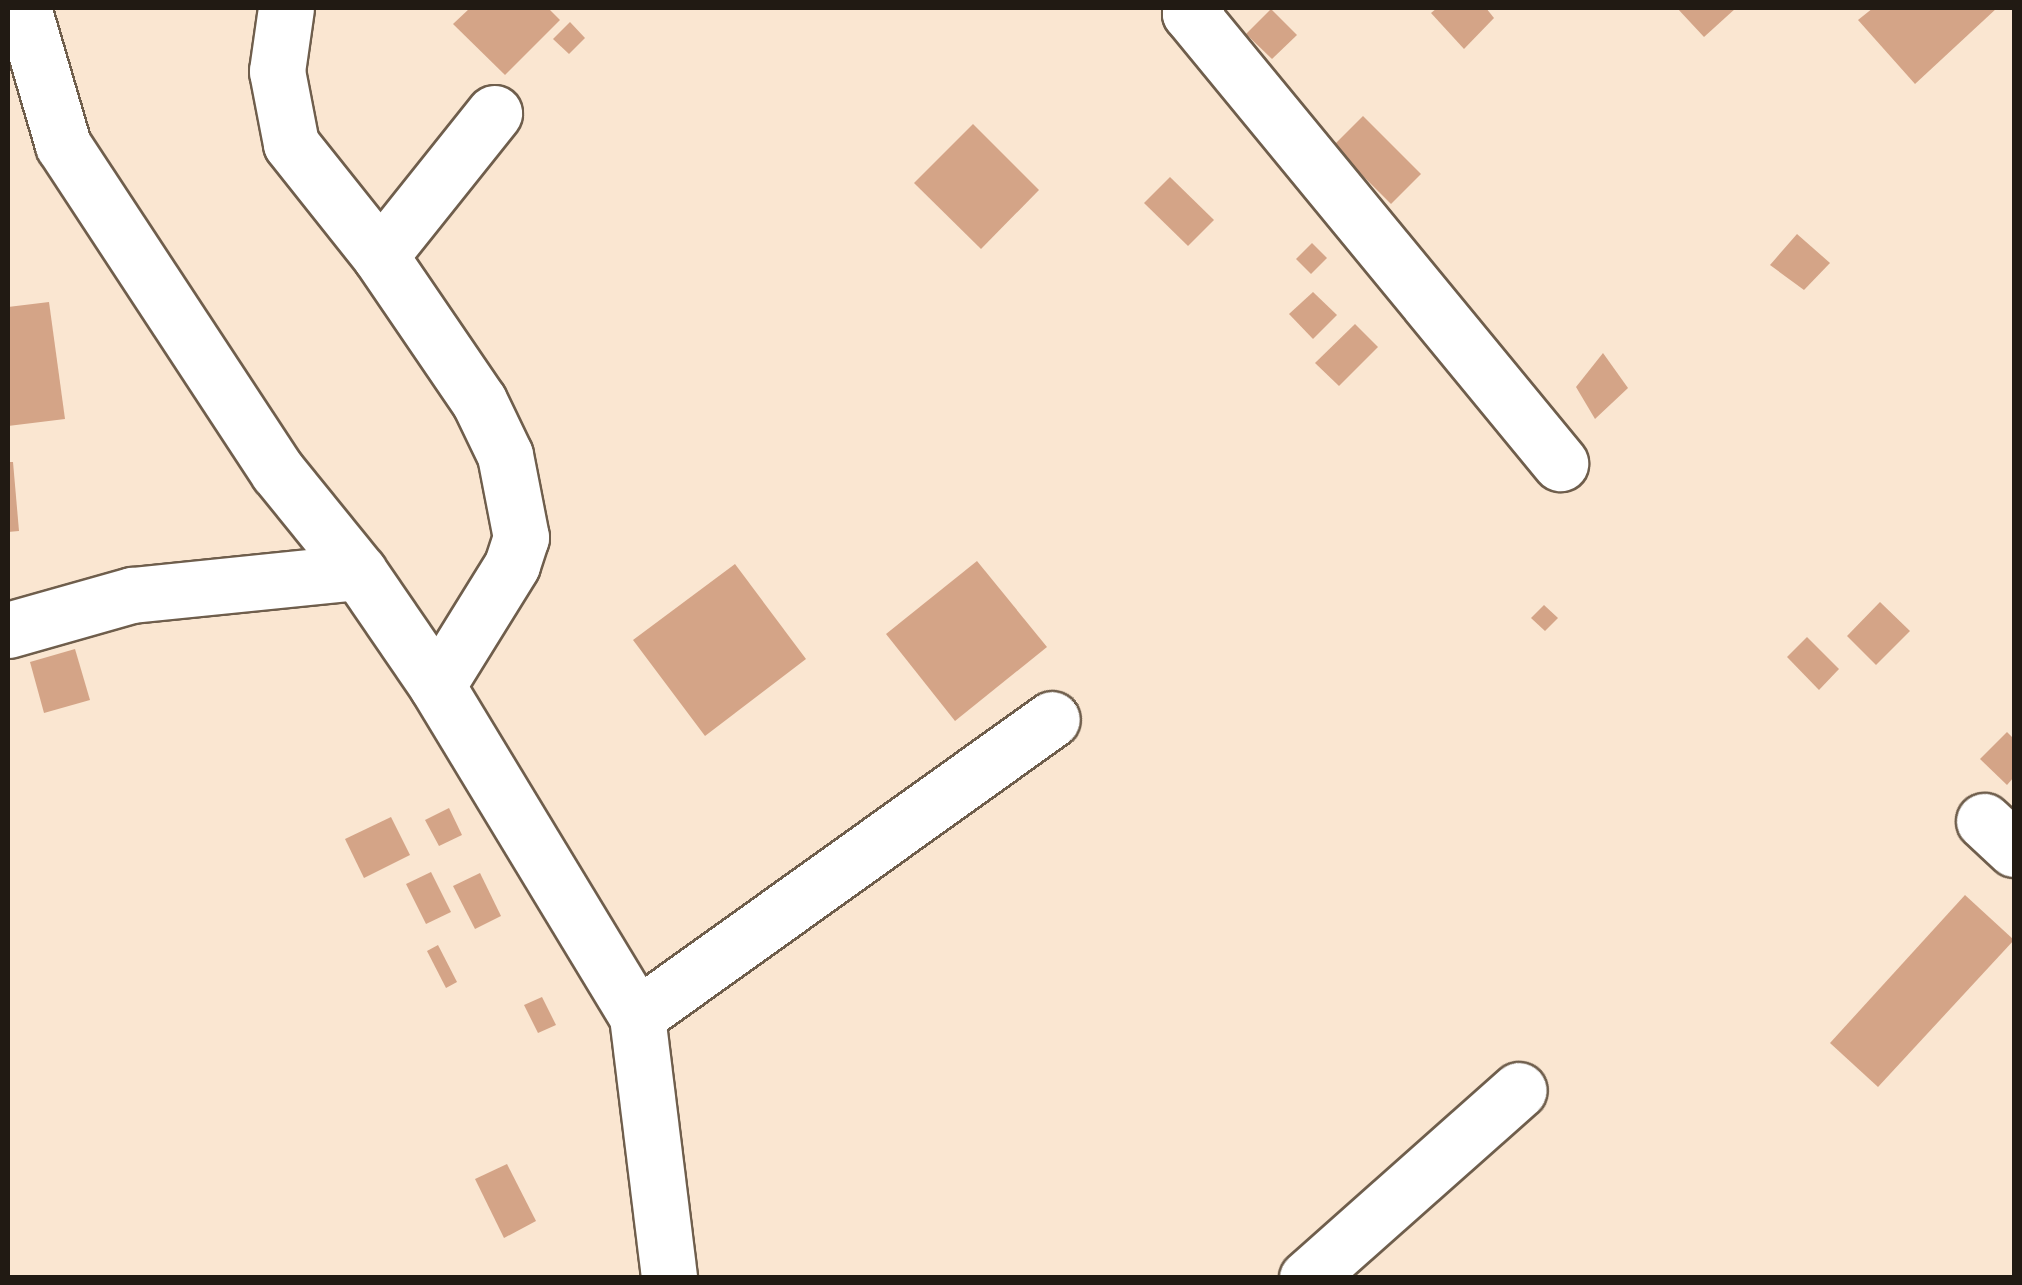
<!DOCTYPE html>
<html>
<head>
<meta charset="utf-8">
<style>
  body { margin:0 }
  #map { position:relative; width:2022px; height:1285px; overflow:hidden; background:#fae6d1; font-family:"Exo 2",sans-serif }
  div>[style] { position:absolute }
  .building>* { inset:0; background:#d4a487 }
  .roads { filter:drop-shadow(2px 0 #6f5e4c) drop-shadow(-2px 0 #6f5e4c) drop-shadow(0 2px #6f5e4c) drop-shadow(0 -2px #6f5e4c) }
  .minor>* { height:55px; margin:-27.5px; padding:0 27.5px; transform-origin:27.5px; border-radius:27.5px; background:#fff }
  span { translate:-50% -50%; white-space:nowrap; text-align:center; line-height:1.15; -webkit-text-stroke:8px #fef6ed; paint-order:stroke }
  .frame { position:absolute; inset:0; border:10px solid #211a13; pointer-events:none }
</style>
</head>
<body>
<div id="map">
  <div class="building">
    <i style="clip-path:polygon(470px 8px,548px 8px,560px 20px,505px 75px,453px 24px)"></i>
    <i style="clip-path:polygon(1437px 8px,1486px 8px,1494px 18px,1464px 49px,1431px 13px)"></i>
    <i style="clip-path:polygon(1677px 8px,1736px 8px,1704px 37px)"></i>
    <i style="clip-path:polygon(1873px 8px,1997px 8px,1915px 84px,1858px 20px)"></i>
    <i style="clip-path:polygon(1271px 9px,1297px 35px,1272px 59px,1246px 34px)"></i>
    <i style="clip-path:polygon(570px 22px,585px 38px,569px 54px,553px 39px)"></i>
    <i style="clip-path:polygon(1363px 116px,1421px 174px,1391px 204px,1333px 146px)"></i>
    <i style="clip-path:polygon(973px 124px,1039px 190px,981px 249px,914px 183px)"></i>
    <i style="clip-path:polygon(1170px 177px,1214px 220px,1188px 246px,1144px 203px)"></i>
    <i style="clip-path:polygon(1797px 234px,1830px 263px,1804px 290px,1770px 265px)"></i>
    <i style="clip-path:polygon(1312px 243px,1327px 258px,1311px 274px,1296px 259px)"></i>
    <i style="clip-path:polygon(1313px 292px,1337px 315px,1313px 339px,1289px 314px)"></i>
    <i style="clip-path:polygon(49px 302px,65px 419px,8px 426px,8px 307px)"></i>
    <i style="clip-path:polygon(1355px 324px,1378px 347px,1339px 386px,1315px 363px)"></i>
    <i style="clip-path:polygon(1603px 353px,1628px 388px,1595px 419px,1576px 387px)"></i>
    <i style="clip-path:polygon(8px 462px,13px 462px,19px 531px,8px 532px)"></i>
    <i style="clip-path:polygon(977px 561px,1047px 647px,955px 721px,886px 634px)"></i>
    <i style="clip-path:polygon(735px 564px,806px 659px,705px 736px,633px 640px)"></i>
    <i style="clip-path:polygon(1880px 602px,1910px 631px,1876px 665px,1847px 636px)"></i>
    <i style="clip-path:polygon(1544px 605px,1558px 618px,1545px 631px,1531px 618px)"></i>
    <i style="clip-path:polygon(1807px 637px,1839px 669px,1819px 690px,1787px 657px)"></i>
    <i style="clip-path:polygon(75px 649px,90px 700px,44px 713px,30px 662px)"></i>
    <i style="clip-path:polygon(2007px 732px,2014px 739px,2014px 777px,2007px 785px,1980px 759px)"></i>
    <i style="clip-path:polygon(449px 808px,462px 835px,439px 846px,425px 820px)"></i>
    <i style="clip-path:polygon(391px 817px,410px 855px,364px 878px,345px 839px)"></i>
    <i style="clip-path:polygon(431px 872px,451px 912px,426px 924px,406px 884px)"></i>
    <i style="clip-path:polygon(480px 873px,501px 916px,475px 929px,453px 886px)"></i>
    <i style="clip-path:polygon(1965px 895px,2014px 940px,1878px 1087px,1830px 1043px)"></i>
    <i style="clip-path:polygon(438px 945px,457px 982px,446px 988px,427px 951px)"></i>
    <i style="clip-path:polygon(542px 997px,556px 1025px,538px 1033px,524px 1005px)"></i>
    <i style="clip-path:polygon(507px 1164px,536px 1221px,504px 1238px,475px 1179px)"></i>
  </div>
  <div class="roads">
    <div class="minor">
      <i style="left:23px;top:8px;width:143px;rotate:73.7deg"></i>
      <i style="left:63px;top:145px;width:391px;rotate:56.7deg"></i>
      <i style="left:278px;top:472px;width:129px;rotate:51deg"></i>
      <i style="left:359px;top:572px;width:138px;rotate:55.6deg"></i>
      <i style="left:437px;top:686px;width:386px;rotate:58.8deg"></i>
      <i style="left:637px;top:1016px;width:264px;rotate:83deg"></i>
      <i style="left:286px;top:8px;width:64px;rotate:98.1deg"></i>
      <i style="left:277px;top:71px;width:74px;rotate:79.1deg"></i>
      <i style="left:291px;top:144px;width:143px;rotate:51.5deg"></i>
      <i style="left:380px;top:256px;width:176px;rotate:55.7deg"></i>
      <i style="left:479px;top:401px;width:60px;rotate:64.3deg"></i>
      <i style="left:505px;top:455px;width:84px;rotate:79deg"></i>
      <i style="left:521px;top:537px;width:29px;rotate:108deg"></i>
      <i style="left:512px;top:565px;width:142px;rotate:121.8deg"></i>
      <i style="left:1196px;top:8px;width:8px;rotate:140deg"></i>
      <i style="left:1190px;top:13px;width:583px;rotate:50.57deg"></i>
      <i style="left:380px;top:256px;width:183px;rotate:-51.4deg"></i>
      <i style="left:8px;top:630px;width:129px;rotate:-15.8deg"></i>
      <i style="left:132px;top:595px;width:228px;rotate:-5.8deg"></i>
      <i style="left:1984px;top:821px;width:41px;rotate:43deg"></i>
      <i style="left:637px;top:1016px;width:510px;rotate:-35.59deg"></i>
      <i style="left:1307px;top:1278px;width:283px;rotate:-41.6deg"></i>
    </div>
  </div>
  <div class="frame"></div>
</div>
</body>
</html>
